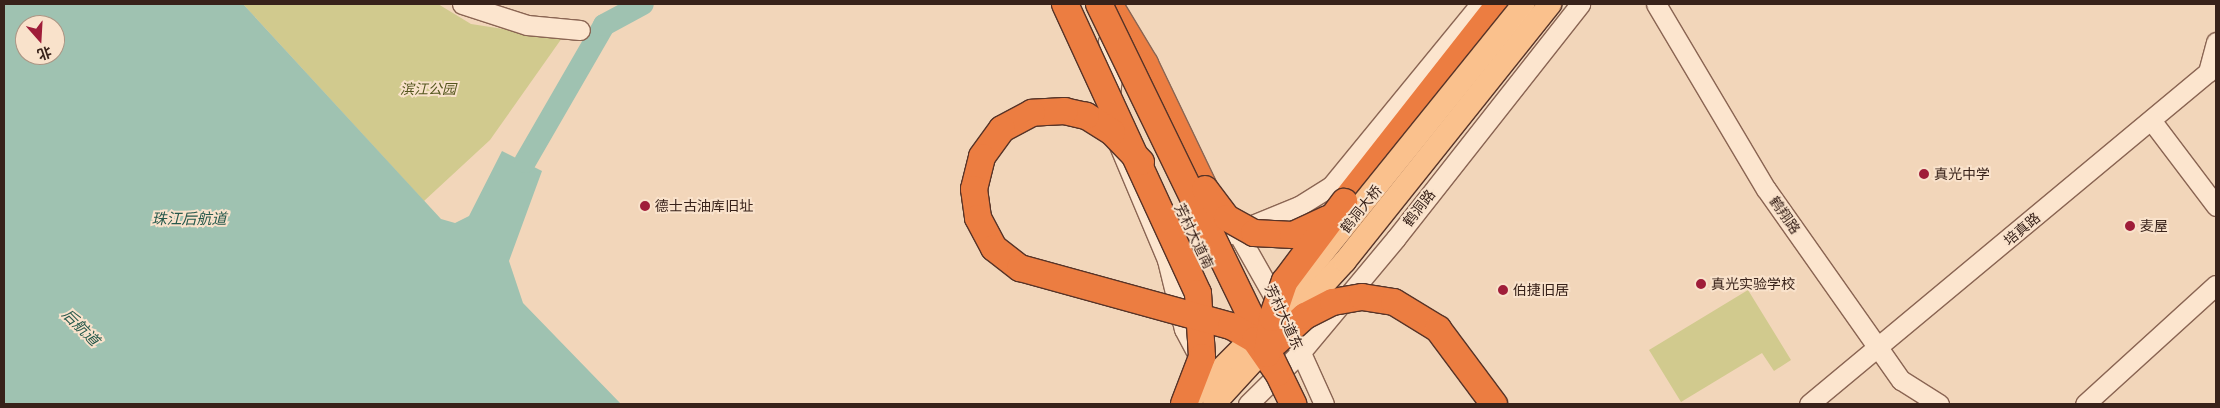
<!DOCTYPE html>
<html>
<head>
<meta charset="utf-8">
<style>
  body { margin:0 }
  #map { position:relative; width:2220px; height:408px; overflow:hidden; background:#f2d6ba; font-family:"IBM Plex Serif","Noto Sans SC",serif }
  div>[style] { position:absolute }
  .green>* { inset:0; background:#d1ca8e }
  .water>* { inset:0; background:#9fc2b1 }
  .river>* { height:22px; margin:-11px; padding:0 11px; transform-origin:11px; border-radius:11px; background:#9fc2b1 }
  .roads { filter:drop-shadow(1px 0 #8a6553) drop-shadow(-1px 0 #8a6553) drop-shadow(0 1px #8a6553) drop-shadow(0 -1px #8a6553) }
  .minor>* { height:19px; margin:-9.5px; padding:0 9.5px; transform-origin:9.5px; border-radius:9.5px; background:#fce5ce }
  .highway>* { height:26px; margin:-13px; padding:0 13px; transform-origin:13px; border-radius:13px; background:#ec7d41 }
  .bridges { filter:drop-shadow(1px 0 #573428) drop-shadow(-1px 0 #573428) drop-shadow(0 1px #573428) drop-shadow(0 -1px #573428) }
  .major-bridge>* { height:22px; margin:-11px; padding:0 11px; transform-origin:11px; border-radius:11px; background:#fac18d }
  .highway-bridge>* { height:26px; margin:-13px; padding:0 13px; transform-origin:13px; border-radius:13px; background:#ec7d41 }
  .dots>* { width:14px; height:14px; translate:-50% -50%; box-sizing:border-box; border:2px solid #f9e2cb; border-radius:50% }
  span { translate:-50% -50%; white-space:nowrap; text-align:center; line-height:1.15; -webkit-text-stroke:4px #f9e2cb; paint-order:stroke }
  .park-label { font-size:14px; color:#54561e; font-style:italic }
  .poi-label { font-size:14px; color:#38221a }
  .left { translate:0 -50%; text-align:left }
  .street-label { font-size:14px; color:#38221a }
  .water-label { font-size:15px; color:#27594c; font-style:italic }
  .frame { position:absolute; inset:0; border:5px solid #38221a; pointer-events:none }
  .north { position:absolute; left:15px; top:15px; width:50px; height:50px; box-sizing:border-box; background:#f9e2cb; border:1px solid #ac9584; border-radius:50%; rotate:161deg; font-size:14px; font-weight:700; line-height:20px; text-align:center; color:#38221a }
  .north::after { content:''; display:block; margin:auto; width:18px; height:22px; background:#9f1d39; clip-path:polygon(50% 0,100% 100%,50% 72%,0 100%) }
</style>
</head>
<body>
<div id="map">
  <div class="green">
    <i style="clip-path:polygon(243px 4px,438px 4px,471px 24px,562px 38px,490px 140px,424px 201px)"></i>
    <i style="clip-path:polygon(1748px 290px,1791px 360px,1774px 371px,1762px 353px,1681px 402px,1649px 350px)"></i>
  </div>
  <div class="water">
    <i style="clip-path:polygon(evenodd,4px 4px,243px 4px,441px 219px,455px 223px,469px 216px,502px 151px,542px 171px,509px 261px,523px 303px,621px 404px,4px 404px,4px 4px,25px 25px,55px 25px,55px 55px,25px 55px,25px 25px)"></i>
  </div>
  <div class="river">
    <i style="left:525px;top:162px;width:158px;rotate:-60deg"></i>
    <i style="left:604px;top:25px;width:44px;rotate:-28.3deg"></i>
  </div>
  <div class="roads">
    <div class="minor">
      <i style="left:462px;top:4px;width:68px;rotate:17.9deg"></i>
      <i style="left:527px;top:25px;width:53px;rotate:5.4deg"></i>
      <i style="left:1656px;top:4px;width:215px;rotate:59.3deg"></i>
      <i style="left:1766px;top:189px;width:196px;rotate:54.8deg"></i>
      <i style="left:1879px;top:349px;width:38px;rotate:55deg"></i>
      <i style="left:1901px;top:380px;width:45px;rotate:32.3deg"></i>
      <i style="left:1108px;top:41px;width:22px;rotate:74deg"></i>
      <i style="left:1114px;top:62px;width:40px;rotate:97.1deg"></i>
      <i style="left:2151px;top:120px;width:108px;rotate:52.9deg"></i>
      <i style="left:1115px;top:136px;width:134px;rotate:67.2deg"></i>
      <i style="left:1167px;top:260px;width:71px;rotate:76.2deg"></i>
      <i style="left:1184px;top:329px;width:34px;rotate:62deg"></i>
      <i style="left:1232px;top:223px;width:98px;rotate:60.5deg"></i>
      <i style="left:1169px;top:259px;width:140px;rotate:-22.2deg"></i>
      <i style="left:1299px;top:206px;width:39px;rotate:-32deg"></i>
      <i style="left:1332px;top:185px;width:234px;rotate:-50.7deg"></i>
      <i style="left:1296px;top:342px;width:68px;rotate:65.7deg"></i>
      <i style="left:1248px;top:404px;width:74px;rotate:-44.5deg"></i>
      <i style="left:1301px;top:352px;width:148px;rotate:-50.2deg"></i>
      <i style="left:1396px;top:238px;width:298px;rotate:-51.8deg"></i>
      <i style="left:1809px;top:404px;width:519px;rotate:-39.76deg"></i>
      <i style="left:2208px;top:72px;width:31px;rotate:-75deg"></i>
      <i style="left:2085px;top:404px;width:177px;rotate:-42.3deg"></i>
    </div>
    <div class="highway">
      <i style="left:1109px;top:4px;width:70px;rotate:59deg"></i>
      <i style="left:1145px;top:64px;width:139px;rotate:64.4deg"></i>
      <i style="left:1344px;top:202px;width:251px;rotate:-51.9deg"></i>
    </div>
  </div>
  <div class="bridges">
    <div class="major-bridge">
      <i style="left:1284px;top:301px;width:382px;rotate:-51.1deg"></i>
      <i style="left:1186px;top:404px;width:110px;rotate:-45deg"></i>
      <i style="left:1214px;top:404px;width:194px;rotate:-47.5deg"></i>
      <i style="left:1345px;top:261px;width:329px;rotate:-51.4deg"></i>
    </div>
    <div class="highway-bridge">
      <i style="left:1065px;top:4px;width:318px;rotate:65.3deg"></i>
      <i style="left:1198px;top:293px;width:64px;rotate:86.4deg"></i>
      <i style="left:1202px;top:357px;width:50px;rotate:111deg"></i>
      <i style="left:1099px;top:4px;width:445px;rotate:64.1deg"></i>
      <i style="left:1141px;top:162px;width:42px;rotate:-134deg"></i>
      <i style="left:1112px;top:132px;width:31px;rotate:-148deg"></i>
      <i style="left:1086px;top:116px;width:22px;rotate:-167deg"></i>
      <i style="left:1065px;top:111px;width:33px;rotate:177deg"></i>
      <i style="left:1032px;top:113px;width:34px;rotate:152deg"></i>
      <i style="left:1002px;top:129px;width:34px;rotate:126deg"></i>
      <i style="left:982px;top:157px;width:33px;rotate:104deg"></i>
      <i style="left:974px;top:189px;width:29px;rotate:82deg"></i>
      <i style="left:978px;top:218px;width:34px;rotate:62deg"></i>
      <i style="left:994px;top:248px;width:33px;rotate:38deg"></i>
      <i style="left:1020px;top:268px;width:219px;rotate:15.4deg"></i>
      <i style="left:1231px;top:326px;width:28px;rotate:30deg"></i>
      <i style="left:1255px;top:340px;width:40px;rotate:55.1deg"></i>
      <i style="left:1205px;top:189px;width:36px;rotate:53deg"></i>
      <i style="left:1227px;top:218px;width:31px;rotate:29deg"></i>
      <i style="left:1254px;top:233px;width:39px;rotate:3deg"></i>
      <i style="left:1293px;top:235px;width:38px;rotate:-25deg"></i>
      <i style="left:1276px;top:342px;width:39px;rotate:-42deg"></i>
      <i style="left:1305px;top:316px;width:31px;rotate:-27deg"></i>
      <i style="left:1333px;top:302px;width:29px;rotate:-10deg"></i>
      <i style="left:1362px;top:297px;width:32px;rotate:9deg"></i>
      <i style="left:1394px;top:302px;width:52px;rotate:31.5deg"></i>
      <i style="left:1438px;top:329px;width:94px;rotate:53.3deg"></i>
      <i style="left:1267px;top:354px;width:36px;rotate:-82deg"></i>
      <i style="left:1272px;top:318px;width:39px;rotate:-71deg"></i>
      <i style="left:1285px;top:281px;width:99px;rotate:-53.2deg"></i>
    </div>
  </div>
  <div class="dots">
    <i style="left:1924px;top:174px;background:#9f1d39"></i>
    <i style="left:645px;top:206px;background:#9f1d39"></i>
    <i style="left:2130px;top:226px;background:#9f1d39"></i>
    <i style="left:1701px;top:284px;background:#9f1d39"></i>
    <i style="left:1503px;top:290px;background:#9f1d39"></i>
  </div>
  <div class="park-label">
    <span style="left:428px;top:89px">滨江公园</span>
  </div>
  <div class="poi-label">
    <span class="left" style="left:1934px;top:174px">真光中学</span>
    <span class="left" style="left:655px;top:206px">德士古油库旧址</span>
    <span class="left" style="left:2140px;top:226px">麦屋</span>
    <span class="left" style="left:1711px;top:284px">真光实验学校</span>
    <span class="left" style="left:1513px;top:290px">伯捷旧居</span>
  </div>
  <div class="street-label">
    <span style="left:1419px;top:208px;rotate:-52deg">鹤洞路</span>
    <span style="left:1361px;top:209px;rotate:-51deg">鹤洞大桥</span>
    <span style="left:1785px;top:215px;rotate:55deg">鹤翔路</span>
    <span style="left:2022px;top:229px;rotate:-40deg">培真路</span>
    <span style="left:1194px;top:236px;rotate:64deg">芳村大道南</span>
    <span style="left:1284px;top:317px;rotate:65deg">芳村大道东</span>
  </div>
  <div class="water-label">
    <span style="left:189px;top:219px">珠江后航道</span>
    <span style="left:81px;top:327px;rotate:45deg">后航道</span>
  </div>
  <div class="frame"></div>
  <div class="north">北</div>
</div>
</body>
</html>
